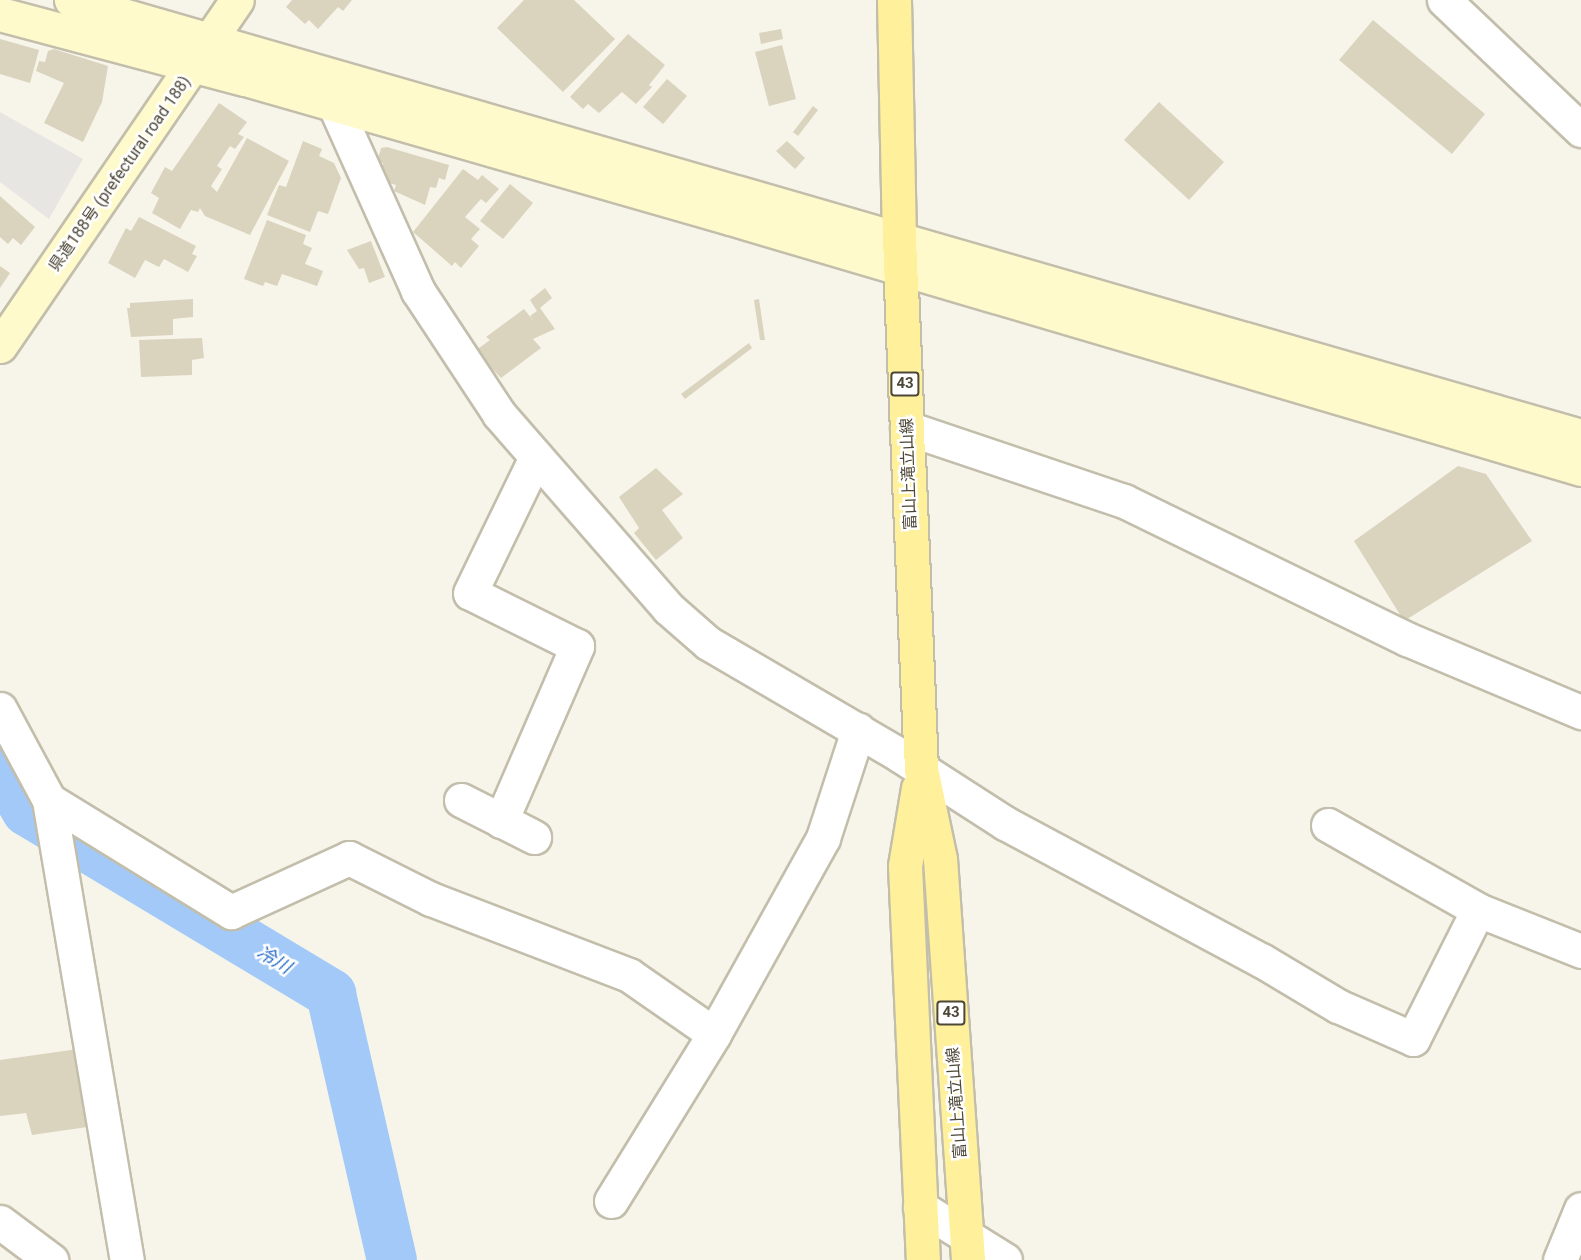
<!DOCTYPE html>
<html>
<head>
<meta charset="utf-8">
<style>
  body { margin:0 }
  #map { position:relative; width:1581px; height:1260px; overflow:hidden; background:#f7f5ea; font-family:Roboto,"Noto Sans JP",sans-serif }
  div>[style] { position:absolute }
  .parking>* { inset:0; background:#e8e6e2 }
  .river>* { height:50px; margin:-25px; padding:0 25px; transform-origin:25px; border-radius:25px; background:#a2c9f8 }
  .building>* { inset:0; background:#dad3be }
  .roads { filter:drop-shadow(2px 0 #c3beab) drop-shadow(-2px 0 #c3beab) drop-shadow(0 2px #c3beab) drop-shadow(0 -2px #c3beab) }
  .street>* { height:33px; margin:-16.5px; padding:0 16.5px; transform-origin:16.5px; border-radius:16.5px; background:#fff }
  .secondary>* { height:33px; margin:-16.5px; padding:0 16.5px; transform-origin:16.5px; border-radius:16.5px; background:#fffacc }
  .primary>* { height:33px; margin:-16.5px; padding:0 16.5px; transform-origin:16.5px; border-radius:16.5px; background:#fff09b }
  span { translate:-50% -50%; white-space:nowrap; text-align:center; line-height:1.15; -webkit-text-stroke:5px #fff; paint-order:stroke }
  .shield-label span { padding:2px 4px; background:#fff; border:2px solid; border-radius:4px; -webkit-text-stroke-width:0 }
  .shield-label { font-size:15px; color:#4c4737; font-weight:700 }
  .street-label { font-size:16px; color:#4c4737 }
  .water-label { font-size:18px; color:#236ac5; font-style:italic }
</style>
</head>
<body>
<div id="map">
  <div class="parking">
    <i style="clip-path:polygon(0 112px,83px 159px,49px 219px,0 182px)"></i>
  </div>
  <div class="river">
    <i style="left:0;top:767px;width:52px;rotate:58.5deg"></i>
    <i style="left:27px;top:811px;width:355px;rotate:31deg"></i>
    <i style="left:331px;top:994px;width:273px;rotate:77.1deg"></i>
  </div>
  <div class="building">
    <i style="clip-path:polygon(292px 0,352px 0,343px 11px,338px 7px,318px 29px,309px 20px,305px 24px,286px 7px)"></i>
    <i style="clip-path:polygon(524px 0,574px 0,615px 39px,563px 92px,497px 28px)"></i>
    <i style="clip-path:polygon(1373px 20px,1485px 114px,1452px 154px,1339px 60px)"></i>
    <i style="clip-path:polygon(781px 29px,783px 39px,761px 44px,759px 33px)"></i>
    <i style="clip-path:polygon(628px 34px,665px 65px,649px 85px,652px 87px,636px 104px,622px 92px,599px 113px,588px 104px,583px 109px,570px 97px)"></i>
    <i style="clip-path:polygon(0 39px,39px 50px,30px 83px,0 74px)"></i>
    <i style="clip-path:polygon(782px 45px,796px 99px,769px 106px,755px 52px)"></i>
    <i style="clip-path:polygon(54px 49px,108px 66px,102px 102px,83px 142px,44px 123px,64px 83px,36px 71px,39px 61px,45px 62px,48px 51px)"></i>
    <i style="clip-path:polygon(667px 79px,687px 96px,663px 124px,643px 107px)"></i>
    <i style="clip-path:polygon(1159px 102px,1224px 162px,1189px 200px,1124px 140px)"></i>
    <i style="clip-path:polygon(219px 103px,247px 122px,238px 134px,244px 137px,235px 149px,230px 146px,217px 166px,222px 169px,211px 186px,217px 192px,247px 138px,289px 161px,250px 235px,205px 216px,200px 208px,198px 212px,191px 210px,180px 229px,152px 213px,159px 198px,151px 193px,165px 167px,172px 171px)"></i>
    <i style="clip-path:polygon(813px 106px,818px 110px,798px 136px,793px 132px)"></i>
    <i style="clip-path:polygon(303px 141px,322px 149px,319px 156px,334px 163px,341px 178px,328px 214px,318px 211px,310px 232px,267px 215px,279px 185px,286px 187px)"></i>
    <i style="clip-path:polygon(787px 141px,805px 158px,795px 169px,776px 151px)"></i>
    <i style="clip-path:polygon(387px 147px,449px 165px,445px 180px,439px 178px,436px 188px,430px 187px,425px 205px,394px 191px,396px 185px,379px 180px,383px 163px,377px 162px,381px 148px)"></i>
    <i style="clip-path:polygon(463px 169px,478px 180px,482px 175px,499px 189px,486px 203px,481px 199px,465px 217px,480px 229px,471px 239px,479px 246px,461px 268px,455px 262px,452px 266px,413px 232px)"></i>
    <i style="clip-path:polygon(510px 184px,533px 203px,503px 239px,480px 221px)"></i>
    <i style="clip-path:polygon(0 196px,35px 227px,21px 245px,13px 238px,8px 244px,0 237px)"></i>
    <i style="clip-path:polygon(139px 217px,196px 246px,192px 254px,197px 256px,188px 272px,164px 259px,159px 267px,145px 260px,135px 278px,108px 263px,126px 228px,131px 231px)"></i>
    <i style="clip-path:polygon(267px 220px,306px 235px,303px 244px,312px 248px,305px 264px,323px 271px,317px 286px,282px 274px,277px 286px,265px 282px,263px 286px,244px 279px)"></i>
    <i style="clip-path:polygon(371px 241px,385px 277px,369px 283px,364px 268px,359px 269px,347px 250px)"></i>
    <i style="clip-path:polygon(0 266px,10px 273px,0 288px)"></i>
    <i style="clip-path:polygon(545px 288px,552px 298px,540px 308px,555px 329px,533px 339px,541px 348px,501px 378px,475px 351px,490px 340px,486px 337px,524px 309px,536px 324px,530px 316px,537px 311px,530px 300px)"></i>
    <i style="clip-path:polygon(193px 299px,193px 317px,173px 319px,173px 335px,131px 337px,127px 308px,130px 308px,130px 303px)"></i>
    <i style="clip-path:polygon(759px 299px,765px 340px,760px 340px,754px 300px)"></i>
    <i style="clip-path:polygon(202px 338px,204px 358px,192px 360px,192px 375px,141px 377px,139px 340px)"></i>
    <i style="clip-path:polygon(749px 343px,752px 348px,685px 399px,681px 394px)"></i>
    <i style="clip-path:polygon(1458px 466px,1486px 474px,1532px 541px,1404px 621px,1354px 541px)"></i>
    <i style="clip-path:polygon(656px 468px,683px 494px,662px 510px,683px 538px,656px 560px,634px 533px,639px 528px,619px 497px)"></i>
    <i style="clip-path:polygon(78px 1049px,87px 1127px,32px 1135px,26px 1113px,0 1116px,0 1060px)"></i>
  </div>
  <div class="roads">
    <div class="street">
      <i style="left:1444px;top:0;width:189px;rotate:43.5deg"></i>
      <i style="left:334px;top:104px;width:205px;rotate:65.8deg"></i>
      <i style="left:418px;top:291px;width:147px;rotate:56.6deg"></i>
      <i style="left:499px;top:414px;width:257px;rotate:48.9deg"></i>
      <i style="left:668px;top:608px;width:53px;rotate:41.2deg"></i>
      <i style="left:708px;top:643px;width:224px;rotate:30.3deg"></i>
      <i style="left:901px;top:756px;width:124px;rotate:32.8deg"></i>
      <i style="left:1005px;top:823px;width:290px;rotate:28.2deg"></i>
      <i style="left:1261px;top:960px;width:90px;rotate:30.9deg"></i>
      <i style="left:1338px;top:1006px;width:82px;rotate:23.7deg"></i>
      <i style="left:1413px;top:1039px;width:144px;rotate:-63.3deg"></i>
      <i style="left:1478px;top:910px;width:111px;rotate:21.7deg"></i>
      <i style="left:907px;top:428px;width:229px;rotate:18.6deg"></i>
      <i style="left:1124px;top:501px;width:315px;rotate:26deg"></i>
      <i style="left:1407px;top:639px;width:189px;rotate:22.8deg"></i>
      <i style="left:0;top:709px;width:103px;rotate:61.7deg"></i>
      <i style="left:49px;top:800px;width:467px;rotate:80.4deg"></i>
      <i style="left:49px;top:800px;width:214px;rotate:31.6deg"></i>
      <i style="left:231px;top:912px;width:130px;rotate:-24.6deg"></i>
      <i style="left:349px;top:858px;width:92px;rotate:26.6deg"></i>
      <i style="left:431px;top:899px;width:212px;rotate:21deg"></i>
      <i style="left:629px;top:975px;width:103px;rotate:34.8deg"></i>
      <i style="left:461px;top:800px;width:82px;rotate:26.9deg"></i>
      <i style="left:501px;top:821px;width:191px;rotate:-66.5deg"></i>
      <i style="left:577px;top:646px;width:119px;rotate:-153.6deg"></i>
      <i style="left:470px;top:593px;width:151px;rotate:-64.1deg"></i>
      <i style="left:1328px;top:825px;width:172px;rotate:29.5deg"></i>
      <i style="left:611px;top:1201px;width:196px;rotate:-58.3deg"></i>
      <i style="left:714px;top:1034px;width:224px;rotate:-60.9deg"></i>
      <i style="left:823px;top:838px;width:114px;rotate:-72deg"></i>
      <i style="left:920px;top:1207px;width:100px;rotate:31.9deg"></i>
      <i style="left:0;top:1222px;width:64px;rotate:36.7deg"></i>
      <i style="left:1560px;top:1260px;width:55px;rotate:-67.6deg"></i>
    </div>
    <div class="secondary">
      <i style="left:71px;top:0;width:1572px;rotate:16.11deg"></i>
      <i style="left:0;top:14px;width:253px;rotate:14.9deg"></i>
      <i style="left:245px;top:79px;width:505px;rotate:15.99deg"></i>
      <i style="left:730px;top:218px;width:887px;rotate:16.43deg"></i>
      <i style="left:0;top:346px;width:419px;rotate:-55.6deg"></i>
    </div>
    <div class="primary">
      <i style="left:894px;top:0;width:238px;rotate:88.8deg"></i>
      <i style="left:899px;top:238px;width:531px;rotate:87.63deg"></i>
      <i style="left:921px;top:769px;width:92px;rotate:78.1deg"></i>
      <i style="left:940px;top:859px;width:402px;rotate:86deg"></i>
      <i style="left:918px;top:788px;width:79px;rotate:99.5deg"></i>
      <i style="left:905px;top:866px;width:394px;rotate:87.4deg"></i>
    </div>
  </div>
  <div class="shield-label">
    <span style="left:905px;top:384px">43</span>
    <span style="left:951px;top:1013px">43</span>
  </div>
  <div class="street-label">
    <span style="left:120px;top:174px;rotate:-55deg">県道188号 (prefectural road 188)</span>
    <span style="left:909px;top:474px;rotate:-92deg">富山上滝立山線</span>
    <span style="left:957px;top:1103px;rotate:-94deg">富山上滝立山線</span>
  </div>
  <div class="water-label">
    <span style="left:274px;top:960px;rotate:31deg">冷川</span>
  </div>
</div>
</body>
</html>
